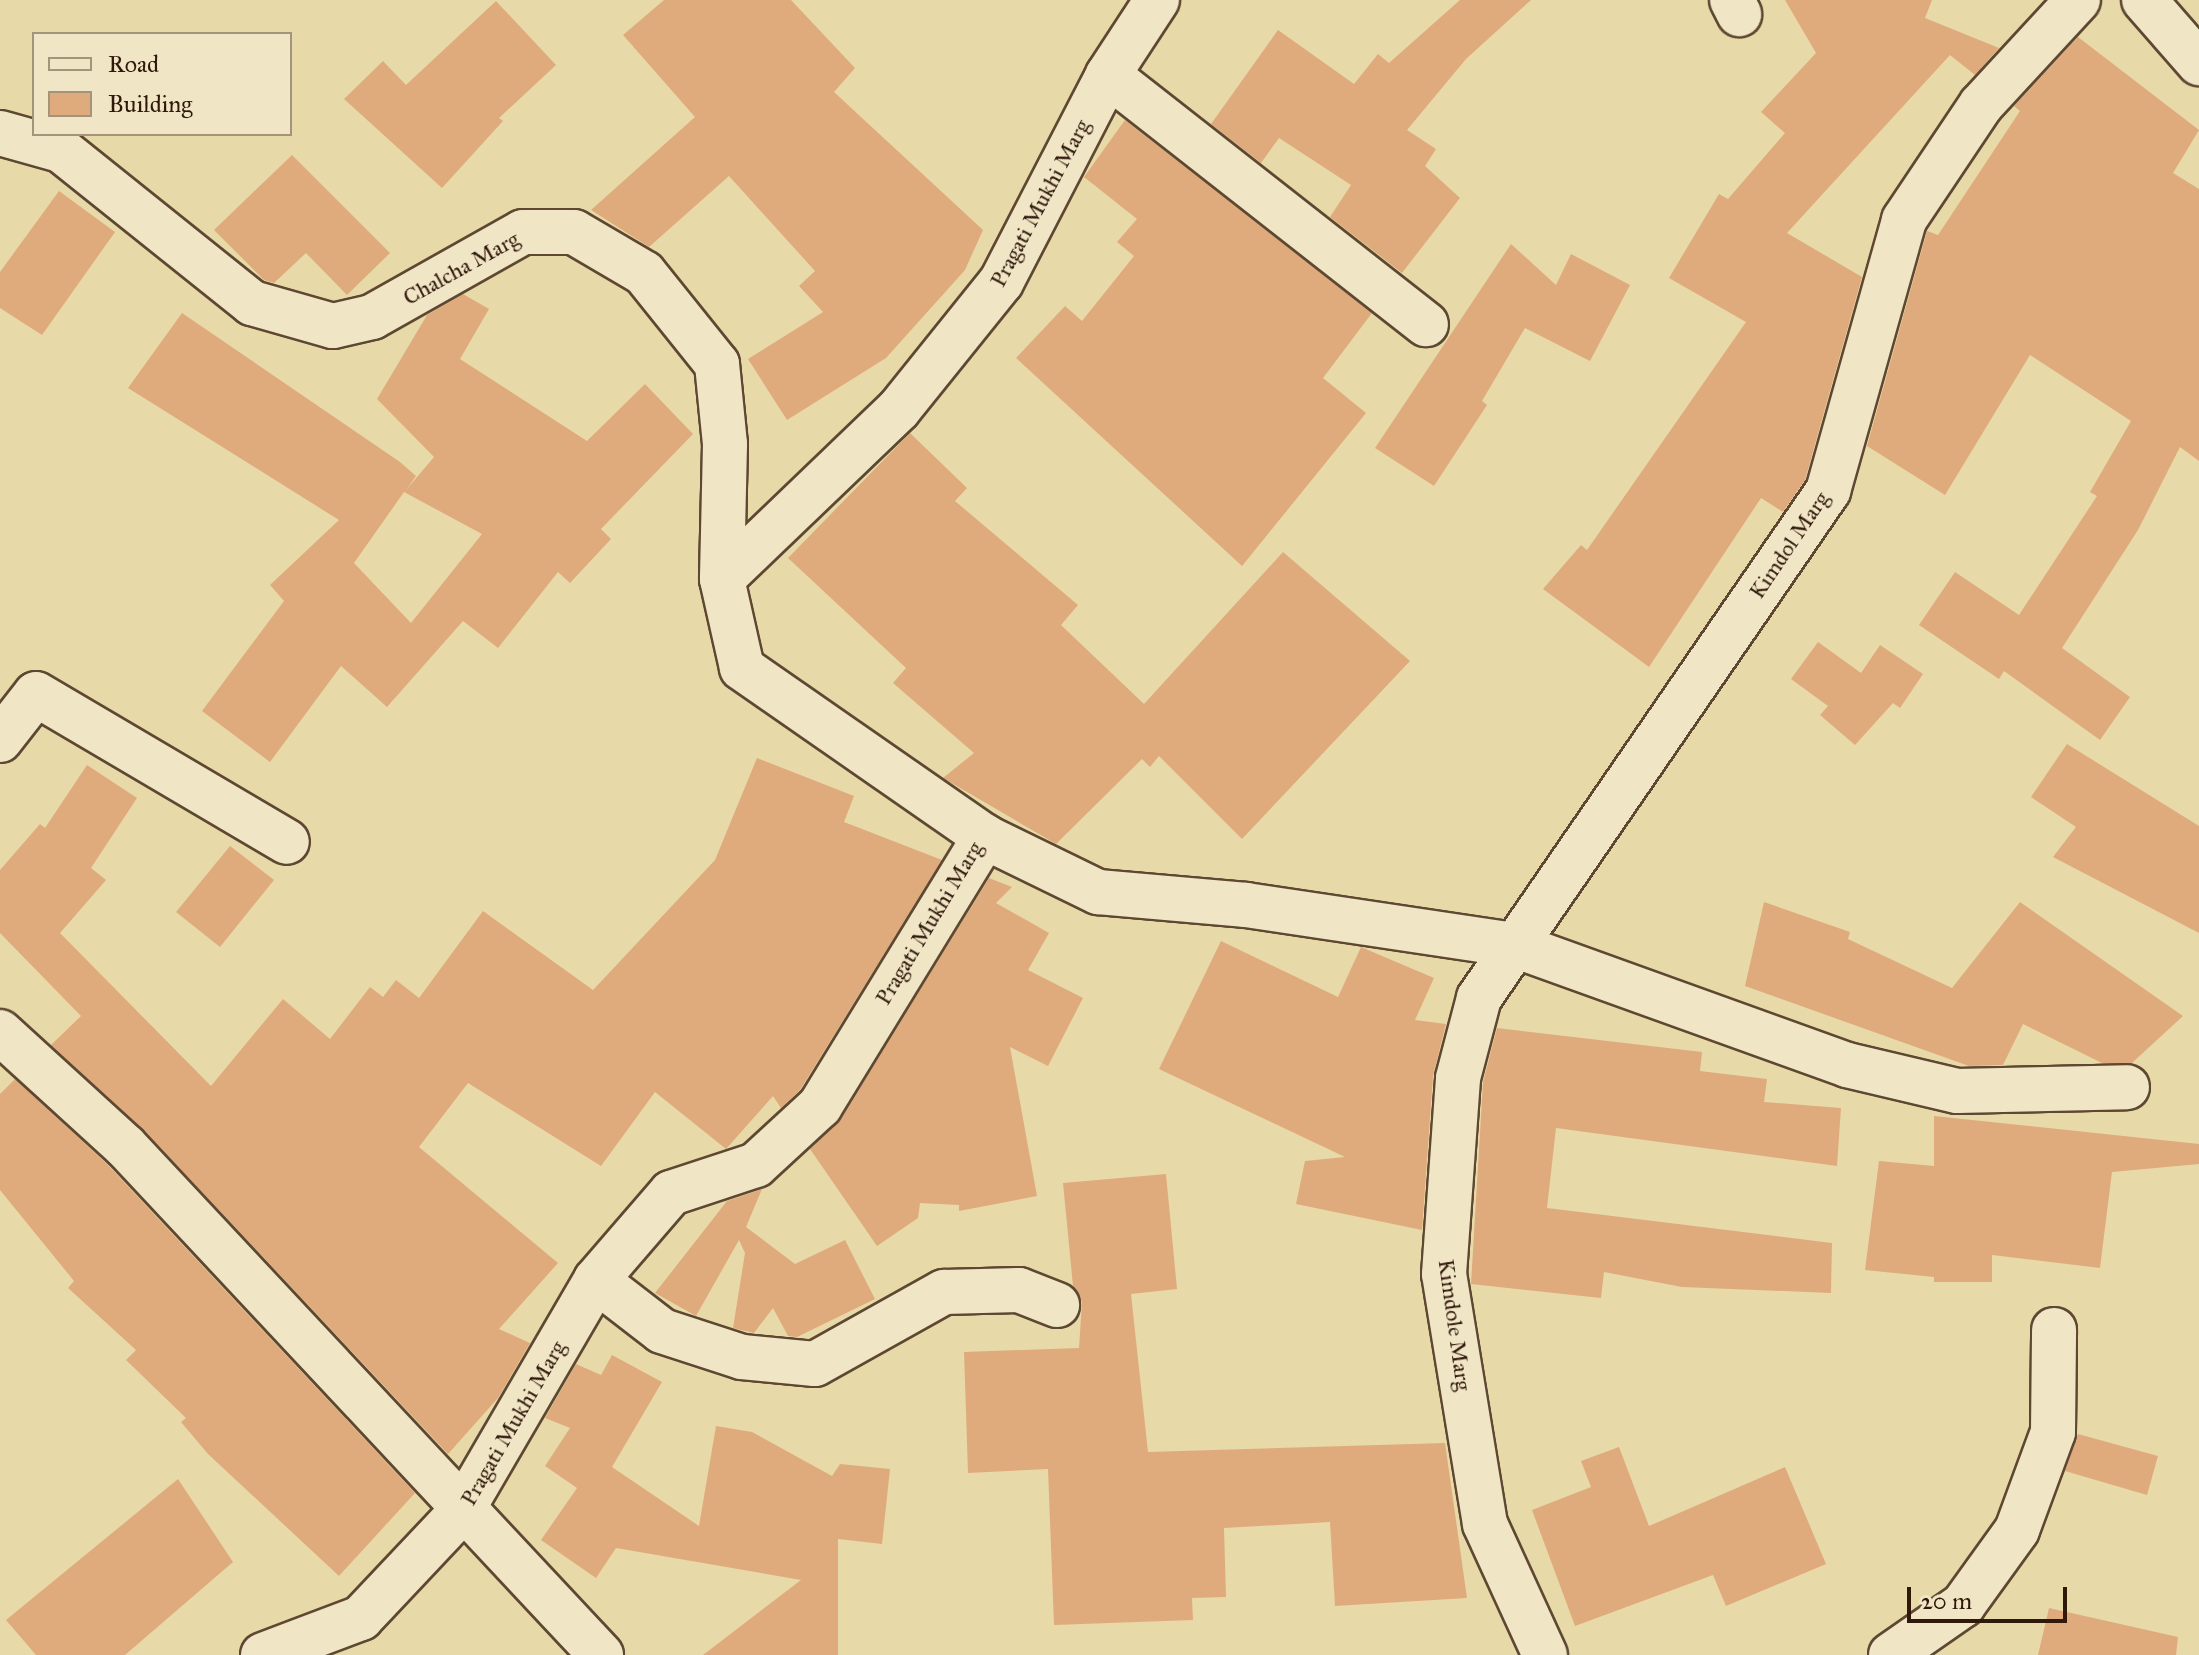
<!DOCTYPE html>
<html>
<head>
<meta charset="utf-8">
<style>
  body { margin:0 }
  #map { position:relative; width:2199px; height:1655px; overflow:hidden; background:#e8d9a8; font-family:"IM FELL Great Primer",serif }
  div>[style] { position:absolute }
  .building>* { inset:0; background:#e0ab7c }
  .roads { filter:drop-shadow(2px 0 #5e4832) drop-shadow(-2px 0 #5e4832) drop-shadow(0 2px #5e4832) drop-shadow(0 -2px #5e4832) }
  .minor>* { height:44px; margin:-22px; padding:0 22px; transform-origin:22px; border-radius:22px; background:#f0e6c6 }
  span { translate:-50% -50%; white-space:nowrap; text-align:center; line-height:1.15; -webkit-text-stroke:6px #f0e6c6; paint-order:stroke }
  .street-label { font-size:22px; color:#30180b }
  .legend { position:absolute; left:32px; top:32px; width:260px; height:104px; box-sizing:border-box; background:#f0e6c6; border:2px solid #a3947b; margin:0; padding:10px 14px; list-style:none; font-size:24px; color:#30180b }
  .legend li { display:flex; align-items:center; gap:16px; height:40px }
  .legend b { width:40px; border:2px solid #a3947b }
  .scale { position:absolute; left:1907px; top:1587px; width:160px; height:36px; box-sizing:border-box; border:4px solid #30180b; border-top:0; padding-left:10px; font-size:24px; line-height:28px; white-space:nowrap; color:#30180b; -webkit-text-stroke:6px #f0e6c6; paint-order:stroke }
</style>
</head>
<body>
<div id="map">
  <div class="building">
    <i style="clip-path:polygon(664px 0,791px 0,855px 68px,834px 92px,983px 230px,965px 270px,886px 358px,787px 420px,748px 359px,823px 312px,799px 286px,815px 271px,729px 176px,649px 247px,591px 210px,695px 117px,623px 35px)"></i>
    <i style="clip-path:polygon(1460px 0,1531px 0,1466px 59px,1407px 130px,1436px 149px,1425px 166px,1460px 198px,1402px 273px,1330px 217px,1351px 185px,1279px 138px,1261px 163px,1211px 124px,1278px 30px,1354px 84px,1378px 54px,1389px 63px)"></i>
    <i style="clip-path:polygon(1785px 0,1932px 0,1925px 18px,1999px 48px,1975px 75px,1950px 55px,1787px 233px,1862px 277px,1805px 480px,1783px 512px,1761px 498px,1649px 667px,1543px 589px,1581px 545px,1587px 550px,1746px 322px,1669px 278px,1719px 194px,1728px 199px,1785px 133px,1761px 112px,1816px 53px)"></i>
    <i style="clip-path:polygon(496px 1px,556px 65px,499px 118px,503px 121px,442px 188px,344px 99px,383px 61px,406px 85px)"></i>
    <i style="clip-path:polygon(2078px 37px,2199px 130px,2173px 173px,2199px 189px,2199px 461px,2180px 447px,2138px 530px,2062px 648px,2130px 697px,2100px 740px,2004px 671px,1999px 679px,1919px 625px,1955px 572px,2019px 615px,2097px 496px,2090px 492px,2131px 421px,2030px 355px,1945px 495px,1867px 446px,1927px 231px,1938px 235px,2020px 111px,2014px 106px)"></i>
    <i style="clip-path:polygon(1125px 120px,1372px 313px,1323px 378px,1366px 413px,1242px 566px,1016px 358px,1065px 306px,1082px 321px,1134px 256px,1117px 242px,1137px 219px,1084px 177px)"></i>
    <i style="clip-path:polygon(292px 155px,390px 253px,347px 295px,306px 253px,274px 283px,264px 280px,214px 230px)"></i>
    <i style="clip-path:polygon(59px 191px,115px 232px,42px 335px,0 308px,0 272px)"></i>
    <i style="clip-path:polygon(1511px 244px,1556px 285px,1571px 254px,1630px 285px,1590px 361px,1525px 328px,1482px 401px,1487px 405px,1434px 486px,1375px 448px)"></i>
    <i style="clip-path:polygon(evenodd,463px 294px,489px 309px,460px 359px,587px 441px,645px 384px,693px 434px,601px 529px,611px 539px,570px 583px,558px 572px,498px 648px,463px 621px,387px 707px,341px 666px,270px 762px,202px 711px,284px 601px,270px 585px,339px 520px,128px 388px,182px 313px,400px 462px,416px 476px,406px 490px,434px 457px,377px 399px,427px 315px,463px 294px,404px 492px,482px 534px,411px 623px,354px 563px,404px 492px)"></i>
    <i style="clip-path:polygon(910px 433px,967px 488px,955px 501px,1078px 605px,1061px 625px,1144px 704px,1283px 552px,1410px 661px,1242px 839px,1159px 756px,1150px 767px,1142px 759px,1056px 844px,943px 778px,974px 753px,893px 683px,906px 668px,788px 558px)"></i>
    <i style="clip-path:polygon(1818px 642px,1861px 673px,1880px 645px,1923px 674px,1900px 708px,1893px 703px,1855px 745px,1820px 715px,1828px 706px,1791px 679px)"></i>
    <i style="clip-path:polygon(2067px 744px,2199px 826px,2199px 933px,2053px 857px,2076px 827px,2031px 797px)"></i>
    <i style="clip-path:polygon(757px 758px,854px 796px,844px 822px,942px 860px,800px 1090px,781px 1108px,773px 1096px,726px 1149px,655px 1092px,601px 1166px,468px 1083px,419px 1147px,558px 1263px,499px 1329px,530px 1343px,498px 1398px,448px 1454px,143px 1129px,51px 1045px,81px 1016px,0 933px,0 870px,40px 824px,45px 828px,87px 765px,137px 798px,91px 868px,106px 880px,60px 933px,211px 1086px,283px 999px,330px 1039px,370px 987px,383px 997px,396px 980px,419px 998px,483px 911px,593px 990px,715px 860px)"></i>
    <i style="clip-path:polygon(230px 846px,274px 880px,220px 947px,176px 912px)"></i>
    <i style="clip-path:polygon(989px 878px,1012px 887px,996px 903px,1049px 933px,1028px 970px,1083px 998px,1048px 1066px,1010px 1047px,1037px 1196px,959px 1211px,959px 1205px,920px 1203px,918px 1218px,877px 1246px,810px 1149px,841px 1119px)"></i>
    <i style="clip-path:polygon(1764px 902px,1850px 932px,1848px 939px,1952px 988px,2020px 902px,2183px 1016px,2132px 1063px,2102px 1063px,2023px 1024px,2003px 1065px,1969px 1066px,1745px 986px)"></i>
    <i style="clip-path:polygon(1221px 941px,1338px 997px,1361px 947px,1434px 978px,1415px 1020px,1446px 1024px,1433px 1076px,1422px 1230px,1296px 1204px,1305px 1161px,1345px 1157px,1159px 1069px)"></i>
    <i style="clip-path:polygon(1497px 1028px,1702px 1052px,1700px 1071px,1767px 1079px,1764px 1102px,1841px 1108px,1837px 1166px,1556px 1128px,1547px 1208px,1832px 1243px,1831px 1293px,1682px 1287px,1604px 1272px,1601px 1298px,1471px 1284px,1483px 1082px)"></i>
    <i style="clip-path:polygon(15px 1079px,107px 1164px,415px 1493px,339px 1576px,208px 1454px,181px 1422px,186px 1418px,126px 1360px,136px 1350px,68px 1288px,74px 1281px,0 1190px,0 1094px)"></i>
    <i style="clip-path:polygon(1934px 1116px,2199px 1144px,2199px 1164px,2112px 1172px,2100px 1268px,1992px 1255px,1992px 1282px,1934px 1282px,1934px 1277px,1865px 1270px,1879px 1161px,1934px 1166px)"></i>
    <i style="clip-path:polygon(1166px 1174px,1177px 1289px,1131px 1294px,1148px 1452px,1445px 1443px,1467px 1598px,1335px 1606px,1330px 1522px,1224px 1528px,1226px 1597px,1192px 1598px,1193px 1620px,1054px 1625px,1048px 1469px,968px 1473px,964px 1352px,1079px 1348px,1082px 1302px,1073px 1286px,1063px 1183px)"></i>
    <i style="clip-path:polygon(762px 1189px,746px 1227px,795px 1264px,845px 1240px,875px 1299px,797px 1337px,788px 1336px,773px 1308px,754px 1333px,733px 1328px,745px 1253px,739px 1240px,696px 1316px,655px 1293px,727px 1201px)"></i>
    <i style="clip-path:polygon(612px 1355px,662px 1382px,612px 1467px,699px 1526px,716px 1426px,752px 1432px,832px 1476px,840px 1464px,890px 1469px,882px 1544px,838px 1539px,838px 1655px,703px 1655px,801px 1580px,616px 1548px,596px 1578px,541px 1540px,577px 1488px,545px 1466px,570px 1428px,545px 1418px,576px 1364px,601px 1375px)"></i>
    <i style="clip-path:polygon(2078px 1434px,2158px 1456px,2147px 1495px,2065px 1471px)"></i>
    <i style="clip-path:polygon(1619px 1447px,1649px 1526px,1785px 1467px,1826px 1564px,1726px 1606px,1713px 1575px,1575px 1626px,1532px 1510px,1591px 1487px,1581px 1461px)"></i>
    <i style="clip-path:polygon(178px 1479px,233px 1562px,125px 1655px,36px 1655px,6px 1620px)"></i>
    <i style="clip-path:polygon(2049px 1608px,2178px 1637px,2176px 1655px,2038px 1655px)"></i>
  </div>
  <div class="roads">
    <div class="minor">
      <i style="left:1157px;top:0;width:90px;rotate:123.2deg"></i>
      <i style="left:1108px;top:75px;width:233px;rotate:117.3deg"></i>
      <i style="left:1001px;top:282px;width:163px;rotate:128.8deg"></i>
      <i style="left:899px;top:409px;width:245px;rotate:136.2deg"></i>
      <i style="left:722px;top:579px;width:91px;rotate:77.3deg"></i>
      <i style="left:742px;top:668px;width:296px;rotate:34.8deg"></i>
      <i style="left:985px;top:837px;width:126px;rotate:26deg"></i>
      <i style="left:1098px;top:892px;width:149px;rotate:5deg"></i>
      <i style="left:1246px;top:905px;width:271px;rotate:8.5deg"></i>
      <i style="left:1514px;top:945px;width:354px;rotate:19.8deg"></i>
      <i style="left:1847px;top:1065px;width:113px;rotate:13.3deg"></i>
      <i style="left:1957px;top:1091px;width:170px;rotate:-1.3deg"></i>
      <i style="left:1732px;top:0;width:16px;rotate:63deg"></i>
      <i style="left:2144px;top:0;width:84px;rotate:48.9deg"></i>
      <i style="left:1108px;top:75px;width:404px;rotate:38.1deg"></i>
      <i style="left:0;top:133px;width:63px;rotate:15.6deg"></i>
      <i style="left:61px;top:150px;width:245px;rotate:38.7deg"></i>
      <i style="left:252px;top:303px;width:84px;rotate:15.9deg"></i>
      <i style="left:333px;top:326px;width:40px;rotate:-13deg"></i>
      <i style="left:372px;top:317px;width:173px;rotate:-29.4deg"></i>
      <i style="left:523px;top:232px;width:51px"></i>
      <i style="left:574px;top:232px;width:81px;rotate:30.4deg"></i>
      <i style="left:644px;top:273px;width:117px;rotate:51.3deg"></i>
      <i style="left:717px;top:364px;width:80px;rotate:84.3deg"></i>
      <i style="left:725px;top:444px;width:135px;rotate:91.3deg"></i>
      <i style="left:0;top:740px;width:58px;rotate:-52deg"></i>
      <i style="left:36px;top:694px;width:291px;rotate:30.5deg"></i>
      <i style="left:0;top:1032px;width:169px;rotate:42.4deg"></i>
      <i style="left:125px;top:1146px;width:697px;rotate:46.92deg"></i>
      <i style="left:596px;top:1280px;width:83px;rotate:37.7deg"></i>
      <i style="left:662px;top:1331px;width:84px;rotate:18deg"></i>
      <i style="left:742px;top:1357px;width:73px;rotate:5.5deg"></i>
      <i style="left:815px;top:1364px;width:148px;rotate:-29.2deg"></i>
      <i style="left:944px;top:1292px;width:75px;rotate:-1.5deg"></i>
      <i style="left:1019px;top:1290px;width:41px;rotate:21.5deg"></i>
      <i style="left:263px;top:1655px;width:105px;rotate:-20.7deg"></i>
      <i style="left:361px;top:1618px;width:146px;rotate:-46.7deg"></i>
      <i style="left:461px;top:1512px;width:268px;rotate:-59.8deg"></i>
      <i style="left:596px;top:1280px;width:115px;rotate:-49.2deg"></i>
      <i style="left:671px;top:1193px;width:89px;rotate:-18.2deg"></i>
      <i style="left:756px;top:1165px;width:87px;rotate:-42.7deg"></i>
      <i style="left:820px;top:1106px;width:316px;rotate:-58.5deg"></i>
      <i style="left:1545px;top:1655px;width:144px;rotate:-114.6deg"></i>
      <i style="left:1485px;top:1524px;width:253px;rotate:-99.3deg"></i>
      <i style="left:1444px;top:1274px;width:196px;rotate:-85.9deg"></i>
      <i style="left:1458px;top:1078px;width:83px;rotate:-75.3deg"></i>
      <i style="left:1479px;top:998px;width:616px;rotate:-55.46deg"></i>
      <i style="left:1828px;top:491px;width:281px;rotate:-74.3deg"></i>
      <i style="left:1904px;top:220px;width:138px;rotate:-56.2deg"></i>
      <i style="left:1981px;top:105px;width:143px;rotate:-47.3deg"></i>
      <i style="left:1891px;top:1655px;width:88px;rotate:-34.8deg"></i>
      <i style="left:1963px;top:1605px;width:92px;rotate:-54.2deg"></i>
      <i style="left:2017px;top:1530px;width:104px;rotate:-69.8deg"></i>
      <i style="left:2053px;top:1432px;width:102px;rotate:-89.4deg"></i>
    </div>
  </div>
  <div class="street-label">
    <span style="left:1040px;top:203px;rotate:-62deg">Pragati Mukhi Marg</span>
    <span style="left:461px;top:268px;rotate:-29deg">Chalcha Marg</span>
    <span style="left:1789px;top:545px;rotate:-56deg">Kimdol Marg</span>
    <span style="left:929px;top:923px;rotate:-59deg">Pragati Mukhi Marg</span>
    <span style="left:1455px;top:1325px;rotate:82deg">Kimdole Marg</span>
    <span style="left:513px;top:1423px;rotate:-60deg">Pragati Mukhi Marg</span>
  </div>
  <ul class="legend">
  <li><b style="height:10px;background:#f0e6c6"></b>Road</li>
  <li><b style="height:22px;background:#e0ab7c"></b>Building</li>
  </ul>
  <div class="scale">20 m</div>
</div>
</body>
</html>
